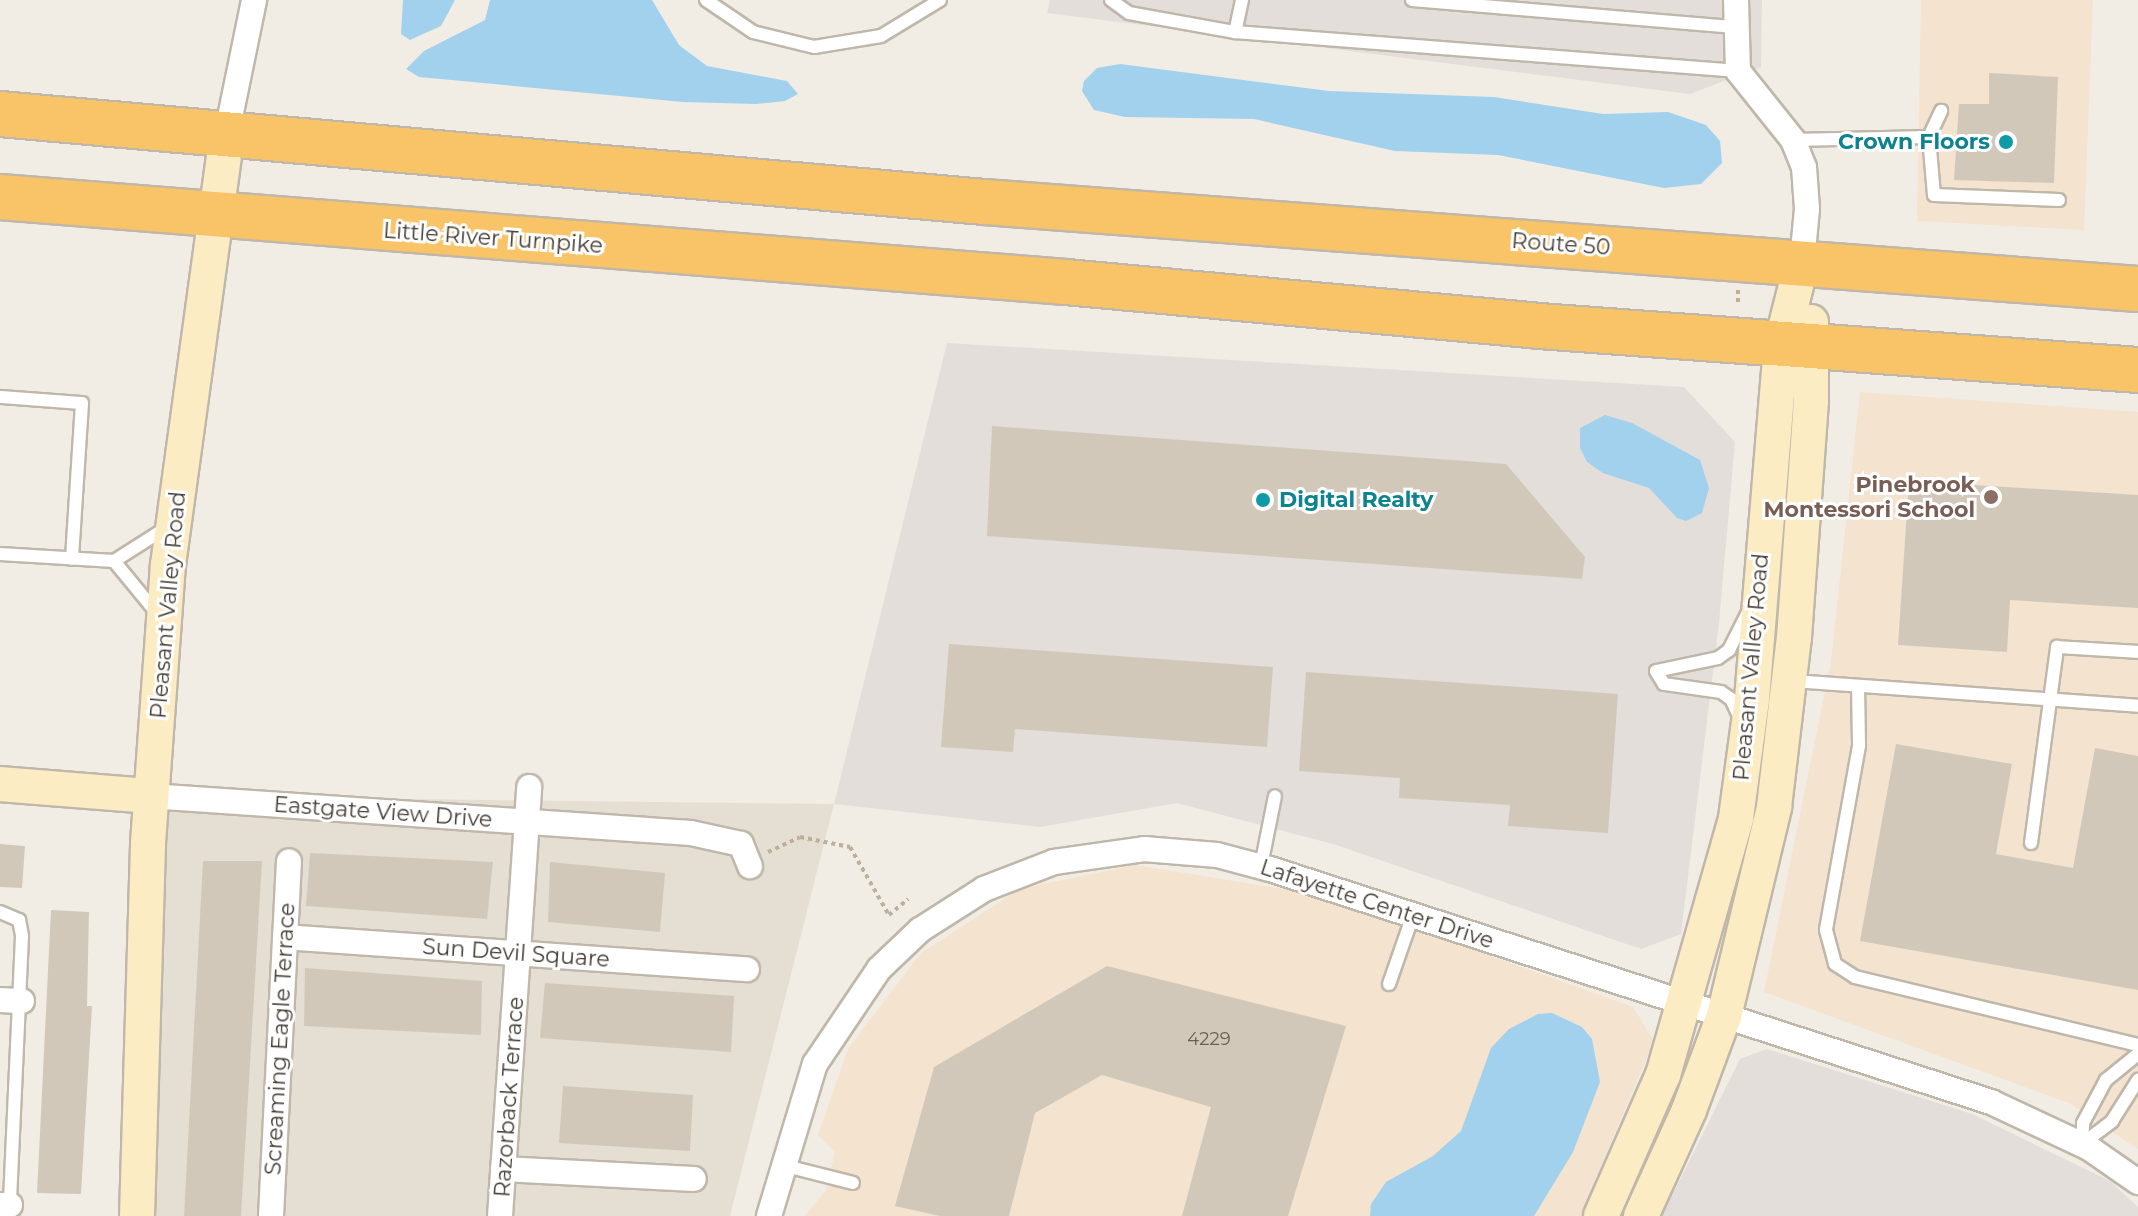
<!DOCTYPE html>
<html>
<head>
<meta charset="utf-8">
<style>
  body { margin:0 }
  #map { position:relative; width:2138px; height:1216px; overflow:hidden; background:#f1ede4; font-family:Montserrat,sans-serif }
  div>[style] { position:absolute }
  .residential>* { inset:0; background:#e5ded2 }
  .commercial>* { inset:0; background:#f3e3cf }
  .industrial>* { inset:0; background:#e3ded9 }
  .water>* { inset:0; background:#a1d1ed }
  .building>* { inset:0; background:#d2c8ba }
  .path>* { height:4px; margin-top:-2px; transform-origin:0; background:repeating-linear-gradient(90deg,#bdaf99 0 4px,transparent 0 8px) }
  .roads { filter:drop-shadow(2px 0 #bfb7aa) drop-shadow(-2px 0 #bfb7aa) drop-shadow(0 2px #bfb7aa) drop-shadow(0 -2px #bfb7aa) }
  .lane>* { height:12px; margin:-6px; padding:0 6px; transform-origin:6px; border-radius:6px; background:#fff }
  .street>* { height:24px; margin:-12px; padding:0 12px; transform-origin:12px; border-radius:12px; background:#fff }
  .secondary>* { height:34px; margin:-17px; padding:0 17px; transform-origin:17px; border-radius:17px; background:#fcecc3 }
  .highway>* { height:44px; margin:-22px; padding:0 22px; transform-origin:22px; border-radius:22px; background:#f9c367 }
  .dots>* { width:22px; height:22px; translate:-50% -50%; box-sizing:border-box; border:4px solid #fff; border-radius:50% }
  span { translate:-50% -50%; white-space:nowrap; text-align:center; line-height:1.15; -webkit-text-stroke:6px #fff; paint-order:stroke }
  .number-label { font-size:18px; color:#676056 }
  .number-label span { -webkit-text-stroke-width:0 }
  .culture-label { font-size:22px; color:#0d838f; font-weight:700 }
  .right { translate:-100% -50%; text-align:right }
  .left { translate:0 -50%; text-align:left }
  .street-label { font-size:22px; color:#433d34 }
  .education-label { font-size:22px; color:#785e54; font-weight:700 }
</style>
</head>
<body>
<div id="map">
  <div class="residential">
    <i style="clip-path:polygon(150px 796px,834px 804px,730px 1216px,133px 1216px)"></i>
  </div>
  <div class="commercial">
    <i style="clip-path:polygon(1921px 0,2093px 0,2084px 230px,1917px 221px)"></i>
    <i style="clip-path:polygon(1860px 392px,2138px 412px,2138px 1149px,2069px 1103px,1764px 992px,1831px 662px)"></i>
    <i style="clip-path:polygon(1135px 865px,1320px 895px,1633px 1007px,1654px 1041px,1580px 1216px,805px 1216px,826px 1190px,835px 1152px,818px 1135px,848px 1049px,921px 953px,1020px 889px)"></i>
  </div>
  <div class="industrial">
    <i style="clip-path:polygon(1050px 0,1762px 0,1761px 67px,1690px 94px,1047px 13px)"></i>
    <i style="clip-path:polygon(947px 343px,1684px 387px,1735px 442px,1719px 623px,1681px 934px,1641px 949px,1333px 844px,1177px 803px,1040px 827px,834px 804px)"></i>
    <i style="clip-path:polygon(1767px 1049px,1972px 1114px,2110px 1181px,2138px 1207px,2138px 1216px,1662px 1216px,1740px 1059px)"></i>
  </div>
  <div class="water">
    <i style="clip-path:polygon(403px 0,455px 0,441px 26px,410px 40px,401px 34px)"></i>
    <i style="clip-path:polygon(490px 0,652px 0,679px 45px,707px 66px,787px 81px,798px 94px,785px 101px,756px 104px,683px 102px,419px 77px,406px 69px,424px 51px,485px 20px)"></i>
    <i style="clip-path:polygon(1120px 64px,1329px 91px,1494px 97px,1603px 114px,1668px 112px,1706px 125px,1720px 141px,1722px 163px,1701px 184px,1664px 188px,1498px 155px,1395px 151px,1254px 119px,1125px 117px,1094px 110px,1082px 91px,1084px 81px,1097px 68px)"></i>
    <i style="clip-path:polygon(1605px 415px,1632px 423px,1700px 460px,1709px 488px,1702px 513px,1686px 521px,1677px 518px,1649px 488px,1603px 473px,1587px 462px,1580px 448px,1580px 428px)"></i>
    <i style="clip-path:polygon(1552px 1013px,1582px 1027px,1592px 1039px,1600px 1082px,1573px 1152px,1534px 1216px,1370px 1216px,1371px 1204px,1386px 1182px,1433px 1156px,1461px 1131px,1491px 1048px,1509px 1029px,1538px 1014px)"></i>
  </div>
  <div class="building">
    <i style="clip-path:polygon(1989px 73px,2058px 77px,2054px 183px,1954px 180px,1959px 104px,1989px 104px)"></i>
    <i style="clip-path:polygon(992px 426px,1506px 464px,1585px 557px,1582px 579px,987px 536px)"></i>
    <i style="clip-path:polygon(1909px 481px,2138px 495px,2138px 608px,2010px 600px,2007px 652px,1898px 645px)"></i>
    <i style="clip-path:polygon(949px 644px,1273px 667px,1267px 747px,1015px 729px,1013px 752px,941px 747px)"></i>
    <i style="clip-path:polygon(1306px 672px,1618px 694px,1608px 833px,1508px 826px,1510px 805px,1399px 798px,1400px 778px,1299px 771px)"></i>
    <i style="clip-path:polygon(1896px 744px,2012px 764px,1996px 854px,2073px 868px,2095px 748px,2138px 756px,2138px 990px,1860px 941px)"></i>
    <i style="clip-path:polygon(0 844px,25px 846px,22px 888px,0 887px)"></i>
    <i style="clip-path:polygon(310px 853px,493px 862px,487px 919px,306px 906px)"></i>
    <i style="clip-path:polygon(203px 861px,262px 861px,241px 1216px,184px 1216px)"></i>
    <i style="clip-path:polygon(550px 862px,665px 873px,660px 932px,548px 922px)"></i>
    <i style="clip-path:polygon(51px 910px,89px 912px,87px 1006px,92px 1006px,81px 1194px,37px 1193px)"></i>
    <i style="clip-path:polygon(1107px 966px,1346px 1026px,1288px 1216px,1182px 1216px,1211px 1107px,1102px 1075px,1035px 1113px,1009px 1216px,940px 1216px,895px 1206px,934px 1067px)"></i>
    <i style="clip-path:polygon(305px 968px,482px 981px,481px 1035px,304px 1026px)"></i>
    <i style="clip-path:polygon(545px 983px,734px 996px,731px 1052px,540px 1038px)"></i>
    <i style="clip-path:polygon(563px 1086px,693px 1095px,690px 1151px,559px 1143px)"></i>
  </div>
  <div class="path">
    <i style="left:1738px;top:302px;width:14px;rotate:-90deg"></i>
    <i style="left:768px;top:852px;width:35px;rotate:-25deg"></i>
    <i style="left:800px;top:837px;width:51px;rotate:11.3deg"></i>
    <i style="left:850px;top:847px;width:78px;rotate:60.2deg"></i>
    <i style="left:889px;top:915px;width:25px;rotate:-40deg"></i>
  </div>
  <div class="roads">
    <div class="lane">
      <i style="left:706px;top:0;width:57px;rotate:34.2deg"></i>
      <i style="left:753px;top:32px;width:63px;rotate:13.8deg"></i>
      <i style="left:814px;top:47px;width:68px;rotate:-9.3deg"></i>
      <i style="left:881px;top:36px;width:69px;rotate:-31.4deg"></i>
      <i style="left:1111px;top:0;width:22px;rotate:36deg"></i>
      <i style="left:1129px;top:13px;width:108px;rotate:10.2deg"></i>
      <i style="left:1242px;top:0;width:33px;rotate:102deg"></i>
      <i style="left:1235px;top:32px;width:505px;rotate:4.43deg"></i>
      <i style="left:1412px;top:0;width:324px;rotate:4.8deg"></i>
      <i style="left:1929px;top:137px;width:58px;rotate:85.1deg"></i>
      <i style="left:1934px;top:195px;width:125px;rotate:2.3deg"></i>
      <i style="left:1793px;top:140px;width:136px;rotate:-1.3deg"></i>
      <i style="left:1929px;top:137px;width:29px;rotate:-65deg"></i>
      <i style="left:0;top:397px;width:82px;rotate:4.2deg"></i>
      <i style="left:82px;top:403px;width:156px;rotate:93.7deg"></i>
      <i style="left:0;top:554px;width:114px;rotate:3.5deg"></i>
      <i style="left:114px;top:561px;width:62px;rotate:-32.4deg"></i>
      <i style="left:114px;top:561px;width:65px;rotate:50.6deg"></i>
      <i style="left:1793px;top:681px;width:346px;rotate:4.1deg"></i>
      <i style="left:1858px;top:686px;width:60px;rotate:89deg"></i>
      <i style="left:1859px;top:746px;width:187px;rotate:100.2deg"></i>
      <i style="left:1826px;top:930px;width:35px;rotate:75deg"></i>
      <i style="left:1835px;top:964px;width:24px;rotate:33deg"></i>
      <i style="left:1855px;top:977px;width:291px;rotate:13.5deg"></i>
      <i style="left:1740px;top:718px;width:21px;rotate:-115deg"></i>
      <i style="left:1731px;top:699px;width:12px;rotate:-145deg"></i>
      <i style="left:1721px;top:692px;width:58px;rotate:-172deg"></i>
      <i style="left:1664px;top:684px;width:15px;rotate:-122deg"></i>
      <i style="left:1656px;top:671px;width:63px;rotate:-11.8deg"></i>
      <i style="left:1718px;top:658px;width:14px;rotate:-36deg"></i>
      <i style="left:1729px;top:650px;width:42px;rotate:-63.4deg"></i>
      <i style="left:2031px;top:843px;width:198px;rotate:-82.4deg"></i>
      <i style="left:2057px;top:647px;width:81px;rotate:3.5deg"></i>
      <i style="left:1261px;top:866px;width:71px;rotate:-78.7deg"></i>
      <i style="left:0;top:912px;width:21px;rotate:23deg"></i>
      <i style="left:19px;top:920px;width:16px;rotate:79deg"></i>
      <i style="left:22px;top:936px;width:269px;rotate:92.6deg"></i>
      <i style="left:1389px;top:984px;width:73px;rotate:-70.8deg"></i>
      <i style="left:2082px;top:1144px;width:21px;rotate:-87deg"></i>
      <i style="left:2083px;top:1123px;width:49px;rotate:-61.9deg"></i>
      <i style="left:2106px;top:1080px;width:41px;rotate:-39.1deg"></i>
      <i style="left:2082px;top:1144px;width:38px;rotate:-37deg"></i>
      <i style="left:2112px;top:1121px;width:49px;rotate:-57.6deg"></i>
      <i style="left:782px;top:1165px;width:73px;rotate:14.2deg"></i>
    </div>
    <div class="street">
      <i style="left:1736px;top:0;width:71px;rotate:88.4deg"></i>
      <i style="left:1738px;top:71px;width:88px;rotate:51.4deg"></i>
      <i style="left:1793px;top:140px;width:29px;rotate:68deg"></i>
      <i style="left:1804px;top:167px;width:42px;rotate:85.9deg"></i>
      <i style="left:1807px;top:209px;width:53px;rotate:95.4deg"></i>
      <i style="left:227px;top:132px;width:135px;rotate:-78.4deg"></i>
      <i style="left:150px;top:796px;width:542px;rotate:3.91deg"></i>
      <i style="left:691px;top:833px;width:51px;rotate:12.4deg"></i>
      <i style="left:741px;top:844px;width:24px;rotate:68deg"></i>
      <i style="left:285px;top:937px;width:463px;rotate:4deg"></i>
      <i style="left:0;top:1000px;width:22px;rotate:3deg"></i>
      <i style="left:503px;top:1169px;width:191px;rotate:3deg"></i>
      <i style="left:0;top:1205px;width:10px"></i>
      <i style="left:271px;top:1216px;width:355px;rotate:-87.1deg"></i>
      <i style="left:500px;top:1216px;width:430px;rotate:-86.1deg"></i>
      <i style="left:769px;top:1216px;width:159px;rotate:-73.2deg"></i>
      <i style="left:815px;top:1064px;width:115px;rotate:-56deg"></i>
      <i style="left:879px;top:969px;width:57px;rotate:-43.6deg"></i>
      <i style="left:920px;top:930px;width:76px;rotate:-32.6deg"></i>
      <i style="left:984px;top:889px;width:75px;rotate:-21.1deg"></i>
      <i style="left:1054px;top:862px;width:91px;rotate:-8.2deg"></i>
      <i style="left:1144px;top:849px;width:73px;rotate:4.7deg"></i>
      <i style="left:1217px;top:855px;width:55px;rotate:14.8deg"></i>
      <i style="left:1270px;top:869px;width:758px;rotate:17.91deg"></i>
      <i style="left:1991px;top:1102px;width:108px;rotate:25.1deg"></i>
      <i style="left:2089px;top:1148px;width:60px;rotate:34.8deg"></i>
    </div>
    <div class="secondary">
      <i style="left:0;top:784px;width:150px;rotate:4.6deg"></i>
      <i style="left:137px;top:1216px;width:373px;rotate:-88.3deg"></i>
      <i style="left:148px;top:843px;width:279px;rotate:-85.9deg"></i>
      <i style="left:168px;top:565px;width:437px;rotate:-82.2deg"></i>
      <i style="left:1601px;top:1216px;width:154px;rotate:-66.3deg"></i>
      <i style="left:1663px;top:1075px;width:267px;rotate:-74.1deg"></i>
      <i style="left:1736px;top:818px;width:120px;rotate:-82.3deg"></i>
      <i style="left:1752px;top:699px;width:355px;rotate:-85.3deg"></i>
      <i style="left:1781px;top:345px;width:86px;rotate:-75.8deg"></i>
      <i style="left:1641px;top:1216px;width:116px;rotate:-65.6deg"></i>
      <i style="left:1689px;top:1110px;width:100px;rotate:-69.6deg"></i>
      <i style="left:1724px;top:1016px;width:215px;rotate:-76.5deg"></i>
      <i style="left:1774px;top:807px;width:170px;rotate:-83.3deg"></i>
      <i style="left:1794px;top:638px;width:238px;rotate:-85.9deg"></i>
      <i style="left:1811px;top:401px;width:79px;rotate:-90deg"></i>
    </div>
    <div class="highway">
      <i style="left:0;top:114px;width:988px;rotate:5.11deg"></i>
      <i style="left:984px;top:202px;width:1157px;rotate:4.31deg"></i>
      <i style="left:0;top:197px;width:1069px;rotate:4.56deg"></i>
      <i style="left:1066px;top:282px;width:475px;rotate:5.3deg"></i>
      <i style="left:1539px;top:326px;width:601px;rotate:4.2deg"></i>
    </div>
  </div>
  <div class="dots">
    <i style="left:2006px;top:142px;background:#0f9aa8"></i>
    <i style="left:1991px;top:497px;background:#8d6e63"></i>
    <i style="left:1263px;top:500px;background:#0f9aa8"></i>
  </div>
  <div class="number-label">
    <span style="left:1209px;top:1039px">4229</span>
  </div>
  <div class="culture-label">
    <span class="right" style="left:1990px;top:142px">Crown Floors</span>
    <span class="left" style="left:1279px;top:500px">Digital Realty</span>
  </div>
  <div class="street-label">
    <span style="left:493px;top:238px;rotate:4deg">Little River Turnpike</span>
    <span style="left:1561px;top:244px;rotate:4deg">Route 50</span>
    <span style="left:168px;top:605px;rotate:-85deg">Pleasant Valley Road</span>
    <span style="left:1751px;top:667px;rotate:-85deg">Pleasant Valley Road</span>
    <span style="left:383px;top:812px;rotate:4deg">Eastgate View Drive</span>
    <span style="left:1377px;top:904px;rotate:18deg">Lafayette Center Drive</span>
    <span style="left:516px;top:953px;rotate:4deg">Sun Devil Square</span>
    <span style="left:280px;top:1039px;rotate:-87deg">Screaming Eagle Terrace</span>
    <span style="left:509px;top:1097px;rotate:-86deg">Razorback Terrace</span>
  </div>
  <div class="education-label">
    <span class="right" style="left:1975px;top:497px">Pinebrook<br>Montessori School</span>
  </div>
</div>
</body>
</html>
